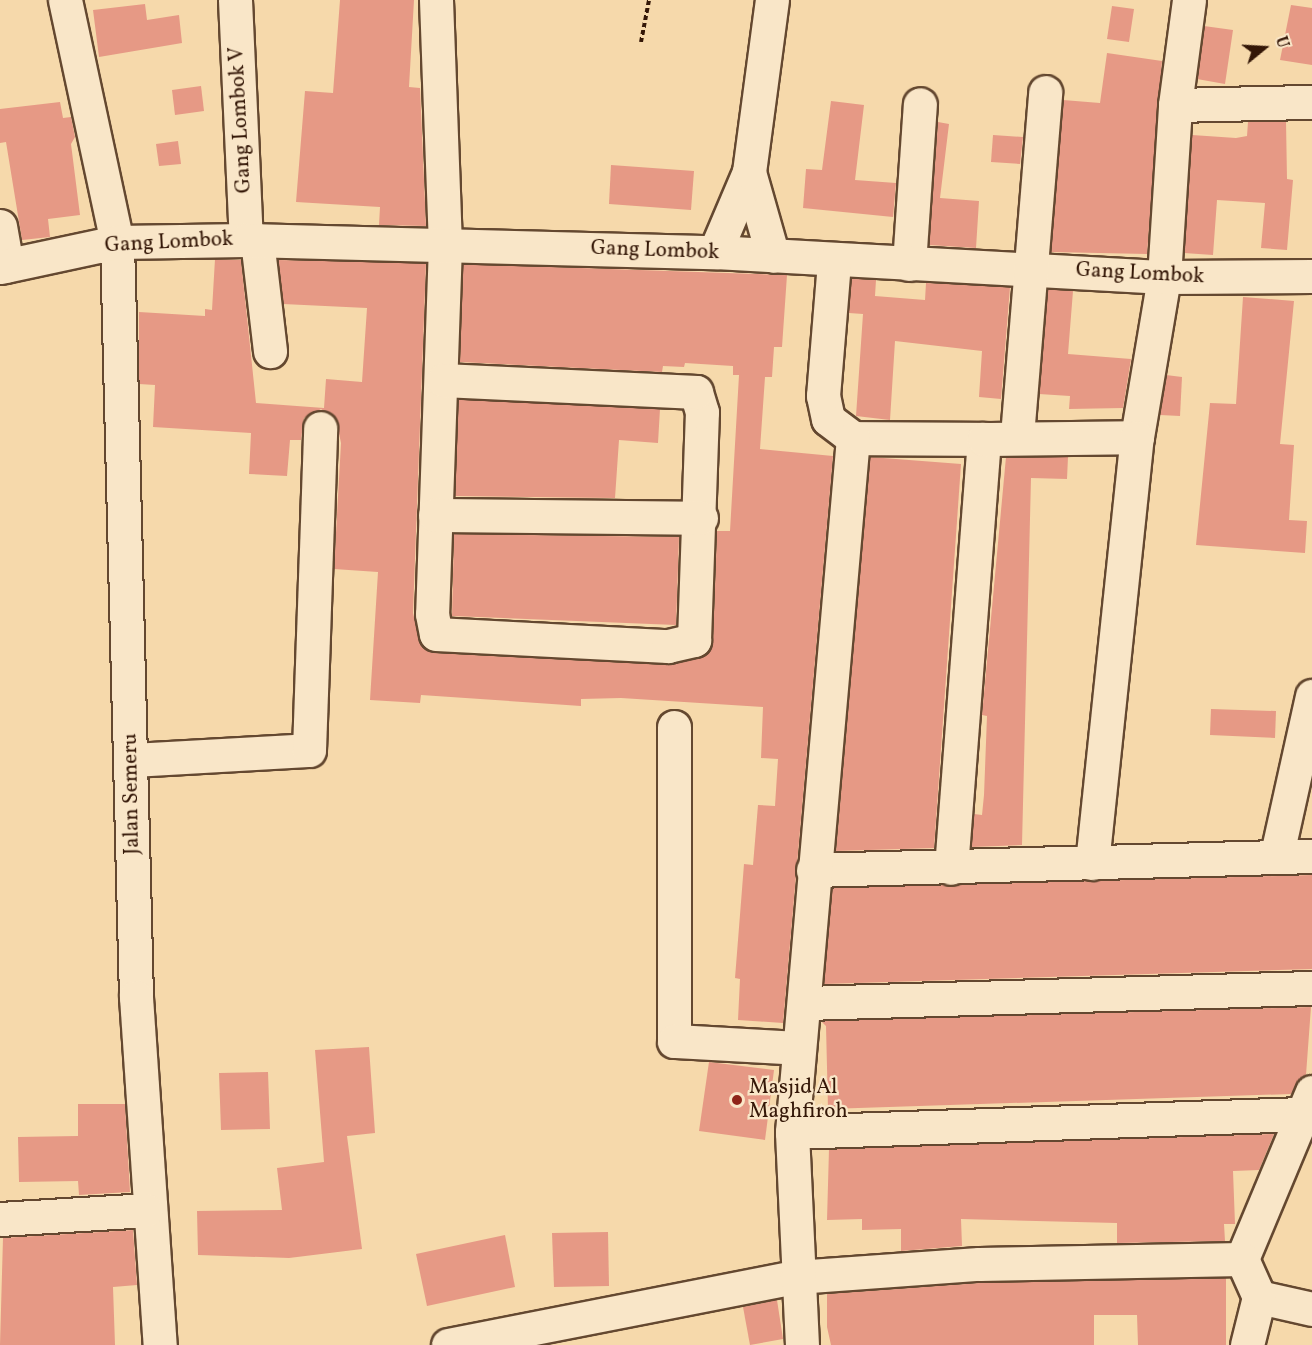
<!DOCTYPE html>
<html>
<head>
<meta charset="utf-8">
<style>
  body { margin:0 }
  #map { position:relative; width:1312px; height:1345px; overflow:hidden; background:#f6d9ab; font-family:Vollkorn,serif }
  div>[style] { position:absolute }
  .building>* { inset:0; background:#e69985 }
  .path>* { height:4px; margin-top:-2px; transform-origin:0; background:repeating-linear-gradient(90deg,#341707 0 4.5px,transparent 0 7.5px) }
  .roads { filter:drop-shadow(2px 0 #644830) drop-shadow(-2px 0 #644830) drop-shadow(0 2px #644830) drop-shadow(0 -2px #644830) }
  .minor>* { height:33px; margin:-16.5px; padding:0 16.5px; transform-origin:16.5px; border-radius:16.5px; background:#f9e6c8 }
  .dots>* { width:16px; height:16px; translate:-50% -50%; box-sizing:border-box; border:3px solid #f9e6c8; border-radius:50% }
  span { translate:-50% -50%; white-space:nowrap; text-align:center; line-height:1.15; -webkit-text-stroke:4.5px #f9e6c8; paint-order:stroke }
  .street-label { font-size:21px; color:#341707 }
  .poi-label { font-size:21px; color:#341707 }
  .left { translate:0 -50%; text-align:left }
  .north { position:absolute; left:1234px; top:18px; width:60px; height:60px; -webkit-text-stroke:4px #f9e6c8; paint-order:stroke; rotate:72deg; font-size:16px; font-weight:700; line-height:24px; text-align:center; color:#341707 }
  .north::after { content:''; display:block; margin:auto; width:21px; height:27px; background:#341707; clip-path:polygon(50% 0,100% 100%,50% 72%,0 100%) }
</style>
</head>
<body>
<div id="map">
  <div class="building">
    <i style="clip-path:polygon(340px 0,414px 0,409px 87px,420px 88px,426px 226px,379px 225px,380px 207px,296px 202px,305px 91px,333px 93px)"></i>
    <i style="clip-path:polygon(145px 4px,147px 20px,179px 15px,182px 43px,99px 57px,93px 10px)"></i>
    <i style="clip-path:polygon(1291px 5px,1312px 8px,1312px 65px,1280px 60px)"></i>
    <i style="clip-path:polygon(1112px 6px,1134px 9px,1129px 42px,1107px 39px)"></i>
    <i style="clip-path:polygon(1204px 26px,1233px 30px,1225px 84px,1197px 79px)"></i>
    <i style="clip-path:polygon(1107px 53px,1162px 61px,1147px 254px,1051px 252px,1063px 100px,1100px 103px)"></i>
    <i style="clip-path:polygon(201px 86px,204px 111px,175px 115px,172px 90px)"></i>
    <i style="clip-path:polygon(831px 101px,864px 105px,855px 180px,896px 183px,893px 217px,803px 208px,806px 169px,822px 170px)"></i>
    <i style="clip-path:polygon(60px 102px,63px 118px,71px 117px,75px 137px,71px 144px,80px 215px,48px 219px,50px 237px,22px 240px,6px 142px,0 143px,0 109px)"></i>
    <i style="clip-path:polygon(1286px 121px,1287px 179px,1293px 180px,1287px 250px,1261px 248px,1265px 203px,1217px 200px,1213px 255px,1184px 253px,1192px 135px,1236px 138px,1247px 136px,1248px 122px)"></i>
    <i style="clip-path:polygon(938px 122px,949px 124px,940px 198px,979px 201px,976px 248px,929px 245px)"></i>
    <i style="clip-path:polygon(993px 135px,1023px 137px,1020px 164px,991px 162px)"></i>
    <i style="clip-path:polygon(178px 141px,181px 164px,159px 166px,156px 144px)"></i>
    <i style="clip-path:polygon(611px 165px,694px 171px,691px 210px,609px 204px)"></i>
    <i style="clip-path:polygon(215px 259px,241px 260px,256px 403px,324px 408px,326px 379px,362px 382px,367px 308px,283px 304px,278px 260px,426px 263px,413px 613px,421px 646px,435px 653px,667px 665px,699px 658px,713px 641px,717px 531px,730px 531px,739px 375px,733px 375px,733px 366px,685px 363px,684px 367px,663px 366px,662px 372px,460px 362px,463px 264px,787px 275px,782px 347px,774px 347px,772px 377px,765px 377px,760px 449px,833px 456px,783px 1023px,738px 1020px,740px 979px,735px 978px,744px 864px,753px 865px,758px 805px,775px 806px,778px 759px,761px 758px,763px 707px,621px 698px,581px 699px,581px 706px,421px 695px,420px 703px,370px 700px,378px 572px,334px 569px,341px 443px,336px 419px,321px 409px,304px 418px,301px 440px,290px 440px,287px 476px,249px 474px,251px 433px,153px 427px,155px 385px,139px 384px,139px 312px,205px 316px,205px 309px,212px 310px)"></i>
    <i style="clip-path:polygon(851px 278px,876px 280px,875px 296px,925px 300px,926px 283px,1010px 287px,1001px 399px,979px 397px,982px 351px,895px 341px,890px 420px,856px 416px,863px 314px,849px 313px)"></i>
    <i style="clip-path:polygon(1048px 289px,1073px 291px,1068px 354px,1131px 359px,1123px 408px,1069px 409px,1070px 396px,1039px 394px)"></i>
    <i style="clip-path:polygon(1243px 297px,1294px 301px,1280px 444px,1294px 445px,1289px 520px,1307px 521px,1305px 553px,1196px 545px,1210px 403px,1236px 404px)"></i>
    <i style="clip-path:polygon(1166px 375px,1182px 377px,1180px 416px,1160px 415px)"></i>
    <i style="clip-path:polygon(458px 399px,660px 409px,658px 443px,619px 440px,615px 498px,455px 496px)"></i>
    <i style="clip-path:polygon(870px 457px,961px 464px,934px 848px,836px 851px)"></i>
    <i style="clip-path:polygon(1006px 457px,1068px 457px,1067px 479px,1031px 478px,1022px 845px,971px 847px,974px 814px,982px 815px,984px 795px,987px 716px,982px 715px)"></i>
    <i style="clip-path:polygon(454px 534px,679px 537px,676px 625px,452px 616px)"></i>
    <i style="clip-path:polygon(1211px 709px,1276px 711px,1275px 738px,1210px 735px)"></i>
    <i style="clip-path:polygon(1312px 875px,1312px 969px,824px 984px,832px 888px)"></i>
    <i style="clip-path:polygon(1311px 1007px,1306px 1075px,1291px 1094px,828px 1109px,826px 1026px,821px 1021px)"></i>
    <i style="clip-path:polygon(369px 1047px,375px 1133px,347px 1136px,362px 1249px,289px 1258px,198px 1255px,197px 1211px,282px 1210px,277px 1168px,324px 1162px,315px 1050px)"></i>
    <i style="clip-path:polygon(709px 1062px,774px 1070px,765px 1140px,699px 1131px)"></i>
    <i style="clip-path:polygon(268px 1072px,270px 1129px,221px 1130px,219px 1073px)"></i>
    <i style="clip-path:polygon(78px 1104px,125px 1104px,130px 1192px,79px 1195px,78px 1181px,19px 1182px,18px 1137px,78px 1136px)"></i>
    <i style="clip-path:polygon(1274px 1134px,1259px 1170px,1233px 1171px,1235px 1224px,1224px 1224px,1225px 1241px,1117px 1243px,1117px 1223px,961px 1219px,962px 1246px,901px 1251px,901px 1229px,862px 1230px,862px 1219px,827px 1220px,829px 1149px)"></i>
    <i style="clip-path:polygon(133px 1230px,137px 1285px,113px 1287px,115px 1345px,0 1345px,3px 1238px)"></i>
    <i style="clip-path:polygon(608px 1232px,609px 1286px,554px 1287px,552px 1233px)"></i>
    <i style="clip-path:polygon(505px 1235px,515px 1287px,427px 1306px,416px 1254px)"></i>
    <i style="clip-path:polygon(1226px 1278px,1226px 1345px,1138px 1345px,1137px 1315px,1094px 1315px,1094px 1345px,831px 1345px,827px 1327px,827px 1294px,980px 1283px)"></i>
    <i style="clip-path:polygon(777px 1300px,783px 1339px,750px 1345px,743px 1307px)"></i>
  </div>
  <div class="path">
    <i style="left:641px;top:42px;width:43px;rotate:-79.2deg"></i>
  </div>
  <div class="roads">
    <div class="minor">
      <i style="left:65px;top:0;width:248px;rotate:77.9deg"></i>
      <i style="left:117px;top:242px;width:755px;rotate:88.56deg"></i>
      <i style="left:136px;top:997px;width:349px;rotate:86.1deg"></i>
      <i style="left:235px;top:0;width:240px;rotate:87.4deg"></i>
      <i style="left:436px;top:0;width:245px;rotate:87.9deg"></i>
      <i style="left:445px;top:245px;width:369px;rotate:92deg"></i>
      <i style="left:432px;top:614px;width:20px;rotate:79deg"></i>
      <i style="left:436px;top:634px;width:232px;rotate:3deg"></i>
      <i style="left:668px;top:646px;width:27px;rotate:-13deg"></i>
      <i style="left:694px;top:640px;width:228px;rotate:-88deg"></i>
      <i style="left:702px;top:412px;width:21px;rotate:-107deg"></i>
      <i style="left:696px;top:392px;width:253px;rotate:-177.3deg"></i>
      <i style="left:1175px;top:105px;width:137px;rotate:-1.3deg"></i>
      <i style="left:749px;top:172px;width:87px;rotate:74.1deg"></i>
      <i style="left:0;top:226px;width:40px;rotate:80deg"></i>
      <i style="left:257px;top:240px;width:112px;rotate:83.3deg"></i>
      <i style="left:715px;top:252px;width:87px;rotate:-67deg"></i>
      <i style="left:749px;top:172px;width:174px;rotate:-82.4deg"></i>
      <i style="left:909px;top:264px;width:160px;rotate:-86.1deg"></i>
      <i style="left:0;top:267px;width:120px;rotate:-12.1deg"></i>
      <i style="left:117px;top:242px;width:129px;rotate:-0.9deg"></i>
      <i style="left:246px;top:240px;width:469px;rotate:1.5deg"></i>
      <i style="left:715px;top:252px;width:450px;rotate:3.2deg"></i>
      <i style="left:1164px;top:277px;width:148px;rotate:-0.4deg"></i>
      <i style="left:1017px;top:436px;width:345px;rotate:-85.3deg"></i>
      <i style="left:853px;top:438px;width:131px;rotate:0.4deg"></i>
      <i style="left:984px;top:439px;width:430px;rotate:94.4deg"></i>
      <i style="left:984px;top:439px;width:153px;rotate:-0.7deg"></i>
      <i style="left:1137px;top:437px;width:162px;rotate:-80.4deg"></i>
      <i style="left:1164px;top:277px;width:172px;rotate:-86.3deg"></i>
      <i style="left:1175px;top:105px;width:106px;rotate:-82.4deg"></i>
      <i style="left:435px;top:515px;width:266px;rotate:0.6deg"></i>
      <i style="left:674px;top:727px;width:314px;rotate:90deg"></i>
      <i style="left:674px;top:1041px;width:125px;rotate:3.2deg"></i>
      <i style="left:131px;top:760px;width:178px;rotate:-3.2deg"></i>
      <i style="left:309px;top:750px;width:322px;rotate:-88deg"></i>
      <i style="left:1277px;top:854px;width:162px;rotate:-77.5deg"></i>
      <i style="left:1092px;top:863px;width:428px;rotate:-84deg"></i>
      <i style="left:813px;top:870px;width:499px;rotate:-1.6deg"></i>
      <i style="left:806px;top:1003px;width:506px;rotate:-1.7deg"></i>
      <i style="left:792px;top:1132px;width:511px;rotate:-2.02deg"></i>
      <i style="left:0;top:1219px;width:146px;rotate:-3.5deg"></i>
      <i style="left:1242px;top:1259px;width:181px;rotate:-67.3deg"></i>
      <i style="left:448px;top:1345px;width:355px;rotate:-11.1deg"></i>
      <i style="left:796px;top:1277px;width:183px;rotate:-4.1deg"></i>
      <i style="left:979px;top:1264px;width:263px;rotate:-1.1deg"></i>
      <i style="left:1242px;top:1259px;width:42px;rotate:65.9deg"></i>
      <i style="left:1259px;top:1297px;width:54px;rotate:12.8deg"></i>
      <i style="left:802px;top:1345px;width:213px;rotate:-92.7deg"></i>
      <i style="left:792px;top:1132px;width:697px;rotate:-84.98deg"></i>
      <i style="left:853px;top:438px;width:31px;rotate:-143deg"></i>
      <i style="left:828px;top:419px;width:24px;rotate:-102deg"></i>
      <i style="left:823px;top:396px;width:134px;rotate:-85.3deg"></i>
      <i style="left:1247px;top:1345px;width:49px;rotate:-76deg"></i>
    </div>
  </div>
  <div class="dots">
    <i style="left:737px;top:1100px;background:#8f2418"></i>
  </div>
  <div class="street-label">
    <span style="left:241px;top:120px;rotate:-93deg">Gang Lombok V</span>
    <span style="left:169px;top:243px;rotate:-3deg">Gang Lombok</span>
    <span style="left:655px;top:251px;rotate:2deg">Gang Lombok</span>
    <span style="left:1140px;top:274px;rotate:3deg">Gang Lombok</span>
    <span style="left:132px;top:794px;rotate:-91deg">Jalan Semeru</span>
  </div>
  <div class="poi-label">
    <span class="left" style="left:749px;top:1100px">Masjid Al<br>Maghfiroh</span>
  </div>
  <div class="north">U</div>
</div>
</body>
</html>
